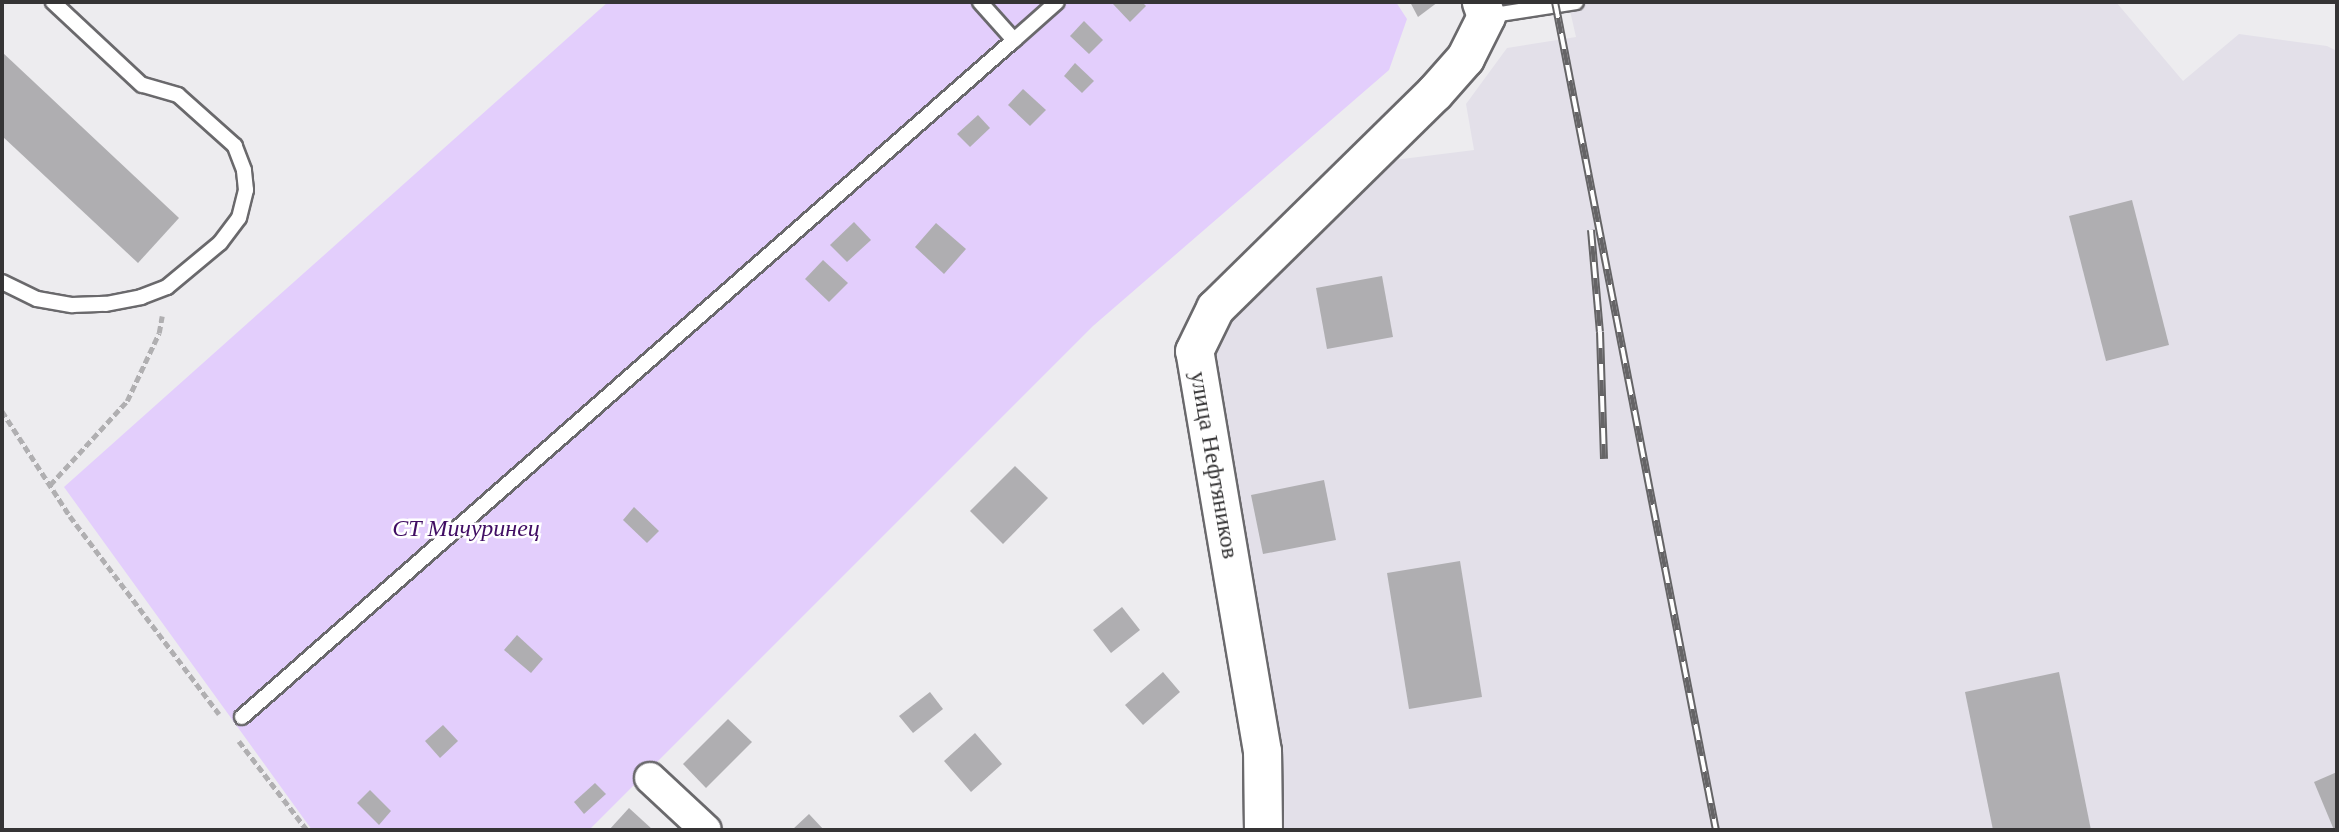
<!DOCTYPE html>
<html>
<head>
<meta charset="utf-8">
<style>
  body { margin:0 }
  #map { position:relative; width:2339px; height:832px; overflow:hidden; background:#edecef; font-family:Georgia,serif }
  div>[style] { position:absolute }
  .built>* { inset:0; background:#e3e0e9 }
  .green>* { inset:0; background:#e3cefc }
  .building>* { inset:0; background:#afaeb1 }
  .path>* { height:4.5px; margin-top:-2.25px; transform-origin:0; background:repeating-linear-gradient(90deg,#b0afb1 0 7px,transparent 0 10.5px) }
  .roads { filter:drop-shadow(2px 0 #6a696c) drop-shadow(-2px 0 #6a696c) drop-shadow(0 2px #6a696c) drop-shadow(0 -2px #6a696c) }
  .service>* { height:14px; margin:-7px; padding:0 7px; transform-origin:7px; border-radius:7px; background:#fff }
  .minor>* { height:30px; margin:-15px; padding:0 15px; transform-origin:15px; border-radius:15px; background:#fff }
  .tertiary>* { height:37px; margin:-18.5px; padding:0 18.5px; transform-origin:18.5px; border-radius:18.5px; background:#fff }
  .rail>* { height:8px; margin-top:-4px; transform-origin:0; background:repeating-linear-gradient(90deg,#fff 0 16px,#656466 0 32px); box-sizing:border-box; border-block:2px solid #656466 }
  span { translate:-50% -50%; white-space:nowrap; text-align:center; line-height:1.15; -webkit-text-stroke:5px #fff; paint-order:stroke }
  .street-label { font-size:24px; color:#353435 }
  .park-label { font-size:24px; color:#410e64; font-style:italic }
  .frame { position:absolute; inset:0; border:4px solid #353435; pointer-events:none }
</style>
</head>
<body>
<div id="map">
  <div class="built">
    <i style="clip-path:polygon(1568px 2px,2116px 2px,2183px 81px,2239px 34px,2327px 46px,2337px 51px,2337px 830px,1263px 830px,1179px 367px,1378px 162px,1474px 150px,1466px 104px,1507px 48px,1576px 37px)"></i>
  </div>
  <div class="green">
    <i style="clip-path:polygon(608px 2px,1396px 2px,1407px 19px,1389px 70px,1093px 326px,589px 830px,312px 830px,64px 487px)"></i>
  </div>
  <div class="building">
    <i style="clip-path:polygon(1115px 2px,1142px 2px,1146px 6px,1130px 22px,1113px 4px)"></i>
    <i style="clip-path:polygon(1410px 2px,1438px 2px,1418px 17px)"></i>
    <i style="clip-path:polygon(1084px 21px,1103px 40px,1089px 54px,1070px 36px)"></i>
    <i style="clip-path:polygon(2px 52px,179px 218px,138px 263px,2px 136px)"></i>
    <i style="clip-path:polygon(1075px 63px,1094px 81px,1082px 93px,1064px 76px)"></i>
    <i style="clip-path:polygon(1023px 89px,1046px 110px,1030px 126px,1008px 105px)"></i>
    <i style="clip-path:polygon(978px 115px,990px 128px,970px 147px,957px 134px)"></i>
    <i style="clip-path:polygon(2132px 200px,2169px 345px,2106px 361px,2069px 216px)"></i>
    <i style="clip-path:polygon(854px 222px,871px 240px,847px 262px,830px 245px)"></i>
    <i style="clip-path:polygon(936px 223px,966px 249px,944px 274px,915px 247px)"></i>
    <i style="clip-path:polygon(823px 260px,848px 283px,829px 302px,805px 279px)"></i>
    <i style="clip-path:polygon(1382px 276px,1393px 337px,1327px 349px,1316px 288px)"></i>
    <i style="clip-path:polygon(1015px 466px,1048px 498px,1003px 544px,970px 511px)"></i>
    <i style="clip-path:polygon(1324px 480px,1336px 540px,1263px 554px,1251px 495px)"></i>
    <i style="clip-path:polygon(634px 507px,659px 531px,647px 543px,623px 520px)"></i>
    <i style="clip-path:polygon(1460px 561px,1482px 697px,1409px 709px,1387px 573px)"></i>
    <i style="clip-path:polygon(1122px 607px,1140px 630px,1111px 653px,1093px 630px)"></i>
    <i style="clip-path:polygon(517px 635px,543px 659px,531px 673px,504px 650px)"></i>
    <i style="clip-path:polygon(1163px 672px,1180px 692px,1143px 725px,1125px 705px)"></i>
    <i style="clip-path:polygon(2059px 672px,2091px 830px,1993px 830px,1965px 692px)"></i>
    <i style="clip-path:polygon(930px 692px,943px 709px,913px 733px,899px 716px)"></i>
    <i style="clip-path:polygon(728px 719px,752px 742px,706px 788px,683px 764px)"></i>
    <i style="clip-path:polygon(443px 725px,458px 741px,440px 758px,425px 741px)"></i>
    <i style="clip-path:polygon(975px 733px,1002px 764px,971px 792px,944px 761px)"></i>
    <i style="clip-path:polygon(2337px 772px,2337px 830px,2334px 830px,2314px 782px)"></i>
    <i style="clip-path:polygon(595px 783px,606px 794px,584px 814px,574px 802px)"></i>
    <i style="clip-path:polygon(370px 790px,391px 811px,379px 825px,357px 803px)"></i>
    <i style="clip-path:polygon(629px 808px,653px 830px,609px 830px)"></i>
    <i style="clip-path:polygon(809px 814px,824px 830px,792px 830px)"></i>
  </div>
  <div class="path">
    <i style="left:2px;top:411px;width:125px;rotate:57.1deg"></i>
    <i style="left:70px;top:516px;width:248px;rotate:53deg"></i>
    <i style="left:50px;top:485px;width:114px;rotate:-47.5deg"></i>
    <i style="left:127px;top:401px;width:75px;rotate:-64.8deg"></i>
    <i style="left:159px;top:333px;width:17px;rotate:-80deg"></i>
    <i style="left:239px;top:741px;width:112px;rotate:52.6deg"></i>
  </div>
  <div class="roads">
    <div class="service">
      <i style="left:1487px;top:16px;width:90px;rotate:-8.9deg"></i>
      <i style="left:1014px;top:40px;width:57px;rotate:-41.5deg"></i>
      <i style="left:2px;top:282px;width:39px;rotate:26deg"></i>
      <i style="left:37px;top:299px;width:36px;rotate:10deg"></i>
      <i style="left:72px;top:305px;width:34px;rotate:-2deg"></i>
      <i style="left:106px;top:304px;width:36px;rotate:-11deg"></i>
      <i style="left:141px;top:297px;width:28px;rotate:-21deg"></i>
      <i style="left:167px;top:287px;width:69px;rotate:-39.7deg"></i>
      <i style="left:220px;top:243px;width:31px;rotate:-53deg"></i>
      <i style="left:239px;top:218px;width:29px;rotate:-76deg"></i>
      <i style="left:246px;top:190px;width:20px;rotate:-96deg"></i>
      <i style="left:244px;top:170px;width:26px;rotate:-111deg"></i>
      <i style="left:235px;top:146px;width:76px;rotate:-138.2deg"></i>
      <i style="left:178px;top:95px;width:37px;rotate:-164deg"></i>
      <i style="left:142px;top:85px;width:122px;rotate:-137deg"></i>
      <i style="left:242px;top:717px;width:1027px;rotate:-41.25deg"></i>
      <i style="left:1014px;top:40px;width:51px;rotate:-131.8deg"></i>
    </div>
    <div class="minor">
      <i style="left:650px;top:778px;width:76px;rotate:42.9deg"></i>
    </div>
    <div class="tertiary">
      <i style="left:1263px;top:830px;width:79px;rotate:-90.7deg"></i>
      <i style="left:1262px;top:751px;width:406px;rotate:-99.6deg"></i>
      <i style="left:1194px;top:351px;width:48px;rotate:-64deg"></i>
      <i style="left:1215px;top:308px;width:307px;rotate:-44.5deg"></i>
      <i style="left:1434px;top:93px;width:47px;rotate:-48.5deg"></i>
      <i style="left:1465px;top:58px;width:47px;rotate:-63.4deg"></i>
      <i style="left:1486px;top:16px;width:15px;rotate:-110deg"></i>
    </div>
  </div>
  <div class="rail">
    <i style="left:1555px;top:2px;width:844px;rotate:79deg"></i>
    <i style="left:1591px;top:230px;width:102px;rotate:85deg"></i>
    <i style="left:1600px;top:332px;width:127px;rotate:88.2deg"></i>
  </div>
  <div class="street-label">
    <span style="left:1214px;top:465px;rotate:80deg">улица Нефтяников</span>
  </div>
  <div class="park-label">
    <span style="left:466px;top:529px">СТ Мичуринец</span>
  </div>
  <div class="frame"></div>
</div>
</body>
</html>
